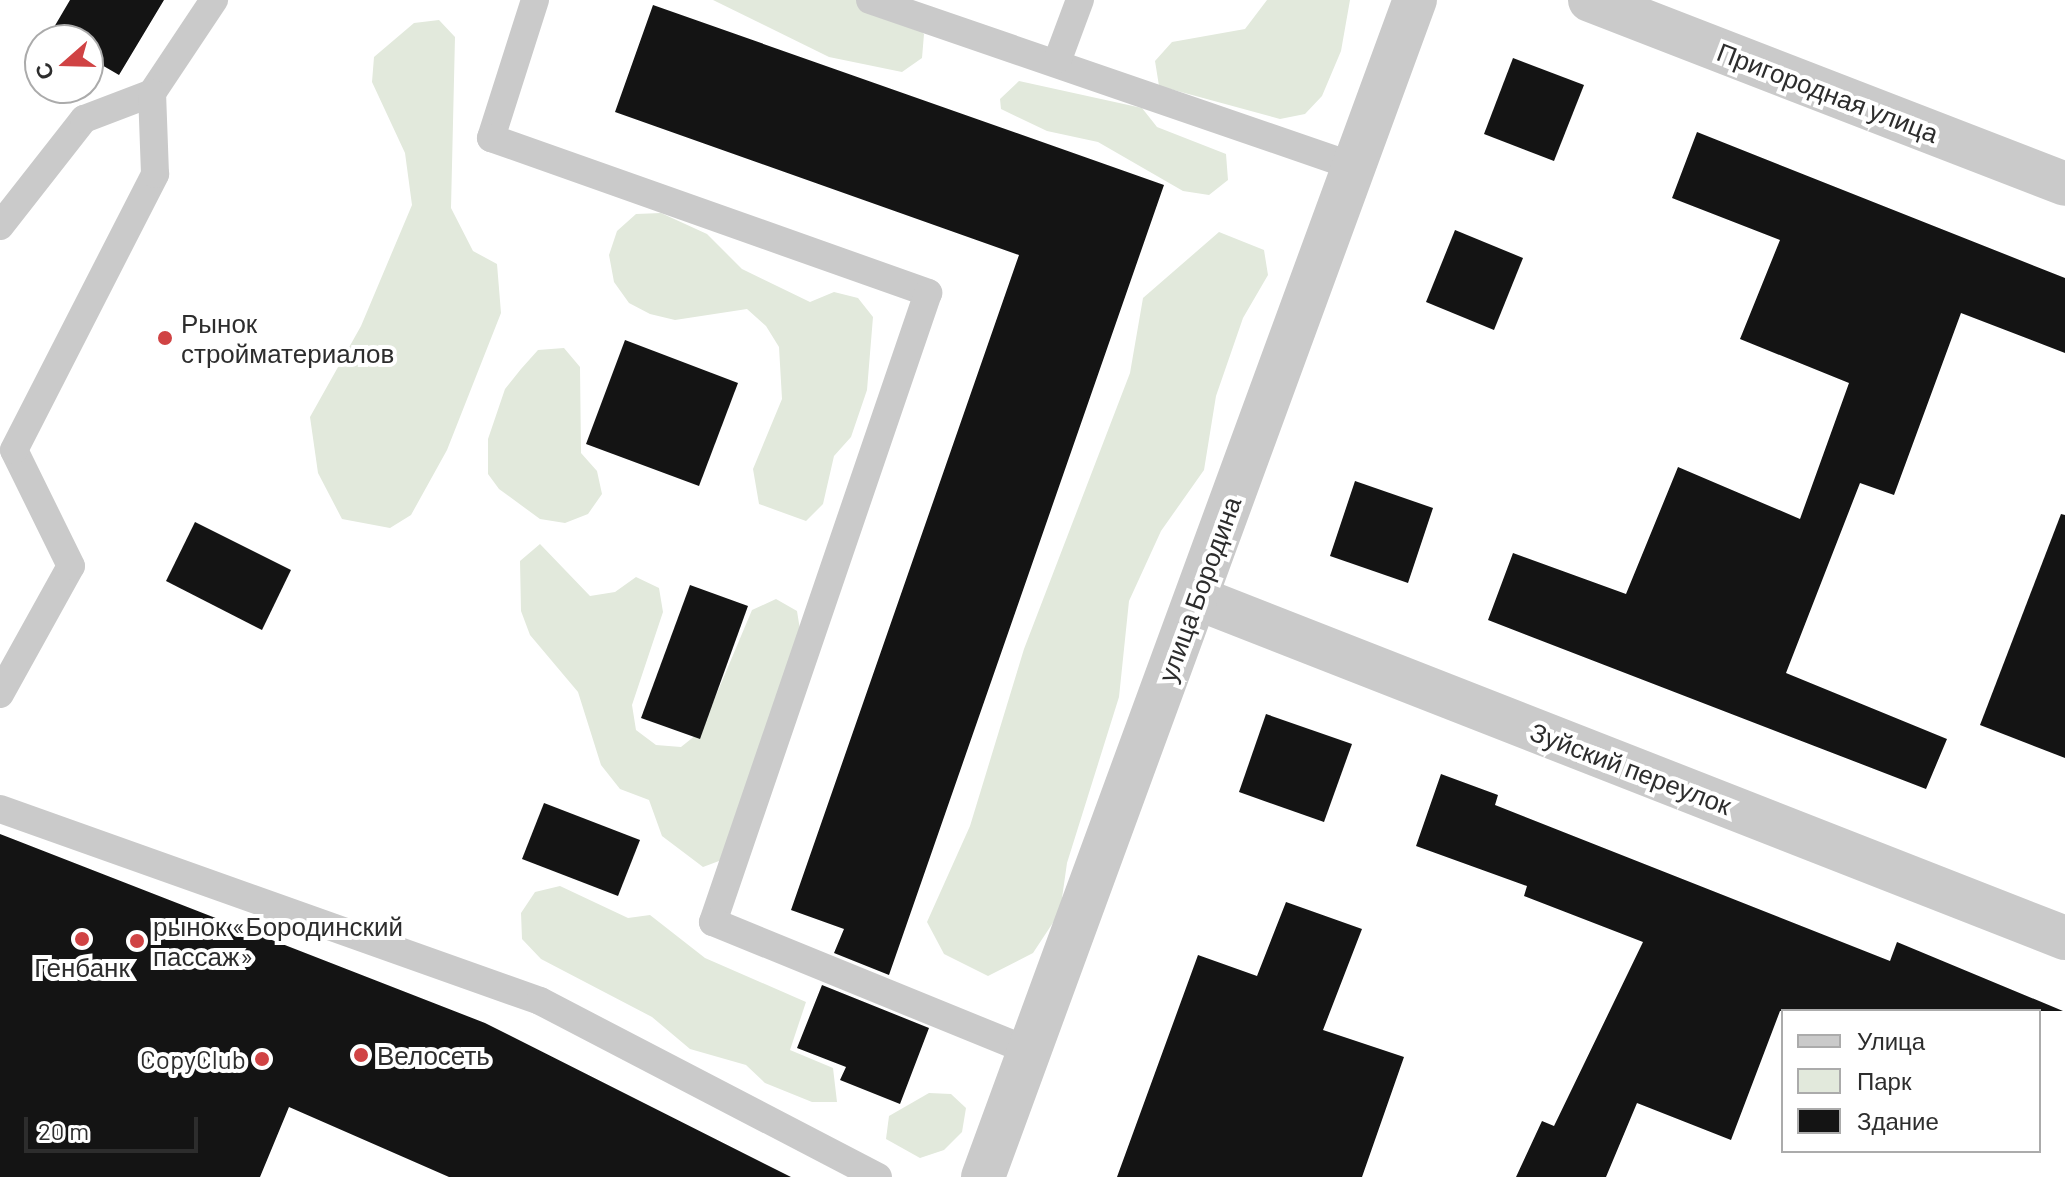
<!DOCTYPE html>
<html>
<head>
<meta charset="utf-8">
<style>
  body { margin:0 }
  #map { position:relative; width:2065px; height:1177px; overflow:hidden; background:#fff; font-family:Barlow,sans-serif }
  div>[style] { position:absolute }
  .green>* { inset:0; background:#e2e9dc }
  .building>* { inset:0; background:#141414 }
  .service>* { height:28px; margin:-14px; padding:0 14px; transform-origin:14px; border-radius:14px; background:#cacaca }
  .minor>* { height:44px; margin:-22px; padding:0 22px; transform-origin:22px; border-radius:22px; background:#cacaca }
  .dots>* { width:22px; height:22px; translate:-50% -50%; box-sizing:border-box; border:4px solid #fff; border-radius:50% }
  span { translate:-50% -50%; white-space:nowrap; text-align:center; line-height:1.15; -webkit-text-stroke:8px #fff; paint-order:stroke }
  .street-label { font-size:26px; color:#2d2d2d }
  .poi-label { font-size:26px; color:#2d2d2d }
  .left { translate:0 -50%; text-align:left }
  .right { translate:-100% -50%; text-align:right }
  .legend { position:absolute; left:1781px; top:1009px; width:260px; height:144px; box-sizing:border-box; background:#fff; border:2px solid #ababab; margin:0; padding:10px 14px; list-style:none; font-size:24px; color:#2d2d2d }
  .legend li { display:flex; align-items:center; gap:16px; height:40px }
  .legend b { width:40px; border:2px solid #ababab }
  .north { position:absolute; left:24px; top:24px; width:80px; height:80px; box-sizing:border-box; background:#fff; border:2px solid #ababab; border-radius:50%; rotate:250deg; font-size:22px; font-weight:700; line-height:32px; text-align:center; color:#2d2d2d }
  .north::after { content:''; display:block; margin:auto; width:28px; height:36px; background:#d04344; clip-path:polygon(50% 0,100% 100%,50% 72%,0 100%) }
  .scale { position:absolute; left:24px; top:1117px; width:174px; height:36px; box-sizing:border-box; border:4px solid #2d2d2d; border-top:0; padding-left:10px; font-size:24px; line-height:28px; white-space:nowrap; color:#2d2d2d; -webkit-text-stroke:6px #fff; paint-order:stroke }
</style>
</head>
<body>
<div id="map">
  <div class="green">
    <i style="clip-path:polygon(713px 0,888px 0,924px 34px,922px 58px,902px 72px,829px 57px)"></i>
    <i style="clip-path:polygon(1267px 0,1350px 0,1341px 51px,1322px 96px,1305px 114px,1280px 119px,1159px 86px,1155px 61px,1172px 42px,1245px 29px)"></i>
    <i style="clip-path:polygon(439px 20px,455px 37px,451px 208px,473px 251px,497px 264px,501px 313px,447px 450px,411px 515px,390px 528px,342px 519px,318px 473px,310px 417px,361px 326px,412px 205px,405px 153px,372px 82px,374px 57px,414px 23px)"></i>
    <i style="clip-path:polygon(1019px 81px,1142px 108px,1157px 127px,1226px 154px,1228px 180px,1209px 195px,1183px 191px,1098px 142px,1047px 131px,1001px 109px,1000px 99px)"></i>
    <i style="clip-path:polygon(661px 213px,707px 234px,742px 269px,810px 302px,834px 292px,858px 298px,873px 317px,867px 390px,851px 437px,834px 456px,823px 504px,806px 521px,759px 504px,753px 469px,782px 399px,779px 347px,766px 326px,747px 309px,675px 320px,650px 314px,629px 303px,614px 282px,609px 255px,617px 231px,636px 214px)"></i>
    <i style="clip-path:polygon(1219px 232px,1264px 250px,1268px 275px,1243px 318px,1216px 396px,1204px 470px,1161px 531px,1129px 601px,1119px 697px,1067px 863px,1060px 912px,1033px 953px,988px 976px,944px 954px,927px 922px,970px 826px,1024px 649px,1130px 373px,1143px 298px)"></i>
    <i style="clip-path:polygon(564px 348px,580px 367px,581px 453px,597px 471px,602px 494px,588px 514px,565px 523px,540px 519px,499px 489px,488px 474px,488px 439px,505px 389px,521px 369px,538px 350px)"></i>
    <i style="clip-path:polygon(540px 544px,590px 596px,615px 592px,636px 577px,659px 588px,663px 612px,632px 705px,636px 730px,656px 745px,681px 747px,701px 731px,752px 610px,776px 599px,797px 611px,801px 636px,727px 858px,703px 867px,662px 836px,649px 800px,620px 789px,601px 765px,578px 692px,530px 635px,521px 611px,520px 561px)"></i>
    <i style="clip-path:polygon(560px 886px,628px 918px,650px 915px,705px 958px,806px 1002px,790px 1050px,833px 1068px,837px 1102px,812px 1102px,765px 1083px,746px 1065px,690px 1049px,652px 1017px,541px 959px,522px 939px,521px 913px,535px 892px)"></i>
    <i style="clip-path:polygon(929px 1093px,951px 1094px,966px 1108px,962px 1132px,944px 1150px,920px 1158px,886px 1139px,889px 1116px)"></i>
  </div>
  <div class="building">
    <i style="clip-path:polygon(70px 0,164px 0,119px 75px,88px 57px,88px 40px,50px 34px)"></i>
    <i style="clip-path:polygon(653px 5px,1164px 185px,889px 975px,834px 953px,844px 929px,791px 910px,1019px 255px,615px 112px)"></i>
    <i style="clip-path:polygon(1513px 58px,1584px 85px,1554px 161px,1484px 134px)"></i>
    <i style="clip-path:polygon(1697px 132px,2065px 278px,2065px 353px,1961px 313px,1894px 495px,1860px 483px,1786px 673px,1947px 739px,1926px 789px,1488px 620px,1513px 553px,1626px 594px,1678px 467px,1800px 519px,1849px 383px,1740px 339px,1780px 240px,1672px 198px)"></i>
    <i style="clip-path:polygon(1455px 230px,1523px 258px,1494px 330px,1426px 302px)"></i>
    <i style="clip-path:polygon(625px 340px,738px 383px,699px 486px,586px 444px)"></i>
    <i style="clip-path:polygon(1355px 481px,1433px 508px,1408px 583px,1330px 556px)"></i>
    <i style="clip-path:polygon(2061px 514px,2065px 515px,2065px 758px,1980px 725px)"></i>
    <i style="clip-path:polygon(195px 522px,291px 570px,262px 630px,166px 581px)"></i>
    <i style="clip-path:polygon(690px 585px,748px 606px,700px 739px,641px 718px)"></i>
    <i style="clip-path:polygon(1266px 714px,1352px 744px,1324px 822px,1239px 792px)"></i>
    <i style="clip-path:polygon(1441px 774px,1498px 795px,1495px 805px,1890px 961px,1897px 942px,2063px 1011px,1780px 1011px,1731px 1140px,1637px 1103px,1606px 1177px,1516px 1177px,1542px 1121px,1554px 1126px,1643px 942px,1524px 896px,1527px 886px,1416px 846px)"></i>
    <i style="clip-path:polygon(544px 803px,640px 840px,618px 896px,522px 859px)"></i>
    <i style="clip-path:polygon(0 834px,485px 1023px,791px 1177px,449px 1177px,289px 1107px,260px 1177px,0 1177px)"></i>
    <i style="clip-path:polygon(1286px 902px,1362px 929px,1323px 1030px,1404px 1057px,1362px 1177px,1117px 1177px,1198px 955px,1257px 976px)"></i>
    <i style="clip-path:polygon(822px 985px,929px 1028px,900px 1104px,840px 1080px,846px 1067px,797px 1048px)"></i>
  </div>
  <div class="service">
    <i style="left:535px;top:0;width:145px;rotate:107.7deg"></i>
    <i style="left:491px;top:138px;width:464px;rotate:19.5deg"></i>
    <i style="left:928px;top:293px;width:665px;rotate:108.87deg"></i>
    <i style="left:713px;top:922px;width:341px;rotate:22.2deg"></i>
    <i style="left:870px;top:0;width:508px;rotate:18.97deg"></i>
    <i style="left:1058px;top:59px;width:63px;rotate:-69.6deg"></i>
    <i style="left:0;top:226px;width:136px;rotate:-51.9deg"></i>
    <i style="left:84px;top:119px;width:73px;rotate:-20.9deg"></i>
    <i style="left:152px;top:93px;width:112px;rotate:-56.3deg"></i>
    <i style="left:0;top:694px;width:146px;rotate:-61deg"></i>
    <i style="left:71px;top:566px;width:129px;rotate:-116.2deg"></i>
    <i style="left:14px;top:450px;width:310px;rotate:-62.9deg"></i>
    <i style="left:155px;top:174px;width:81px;rotate:-92.1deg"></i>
    <i style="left:0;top:809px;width:573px;rotate:19.57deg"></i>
    <i style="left:540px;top:1001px;width:381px;rotate:27.5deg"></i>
  </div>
  <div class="minor">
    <i style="left:1590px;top:0;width:509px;rotate:21.17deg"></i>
    <i style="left:1197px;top:598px;width:932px;rotate:21.39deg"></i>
    <i style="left:983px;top:1177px;width:1254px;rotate:-69.85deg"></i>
  </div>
  <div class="dots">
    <i style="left:165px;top:338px;background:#d04344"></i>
    <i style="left:82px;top:939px;background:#d04344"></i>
    <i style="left:137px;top:941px;background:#d04344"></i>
    <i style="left:361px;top:1055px;background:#d04344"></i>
    <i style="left:262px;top:1059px;background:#d04344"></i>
  </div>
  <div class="street-label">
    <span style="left:1828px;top:92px;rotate:21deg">Пригородная улица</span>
    <span style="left:1199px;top:589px;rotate:-70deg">улица Бородина</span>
    <span style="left:1631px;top:768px;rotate:21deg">Зуйский переулок</span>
  </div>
  <div class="poi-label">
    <span class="left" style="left:181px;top:338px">Рынок<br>стройматериалов</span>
    <span class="left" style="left:153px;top:941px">рынок «Бородинский<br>пассаж»</span>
    <span style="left:82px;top:967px">Генбанк</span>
    <span class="left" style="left:377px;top:1055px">Велосеть</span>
    <span class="right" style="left:246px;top:1059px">CopyClub</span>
  </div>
  <ul class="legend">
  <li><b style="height:10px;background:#cacaca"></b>Улица</li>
  <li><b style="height:22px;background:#e2e9dc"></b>Парк</li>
  <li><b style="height:22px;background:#141414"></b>Здание</li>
  </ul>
  <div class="north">С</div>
  <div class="scale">20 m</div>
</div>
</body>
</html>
